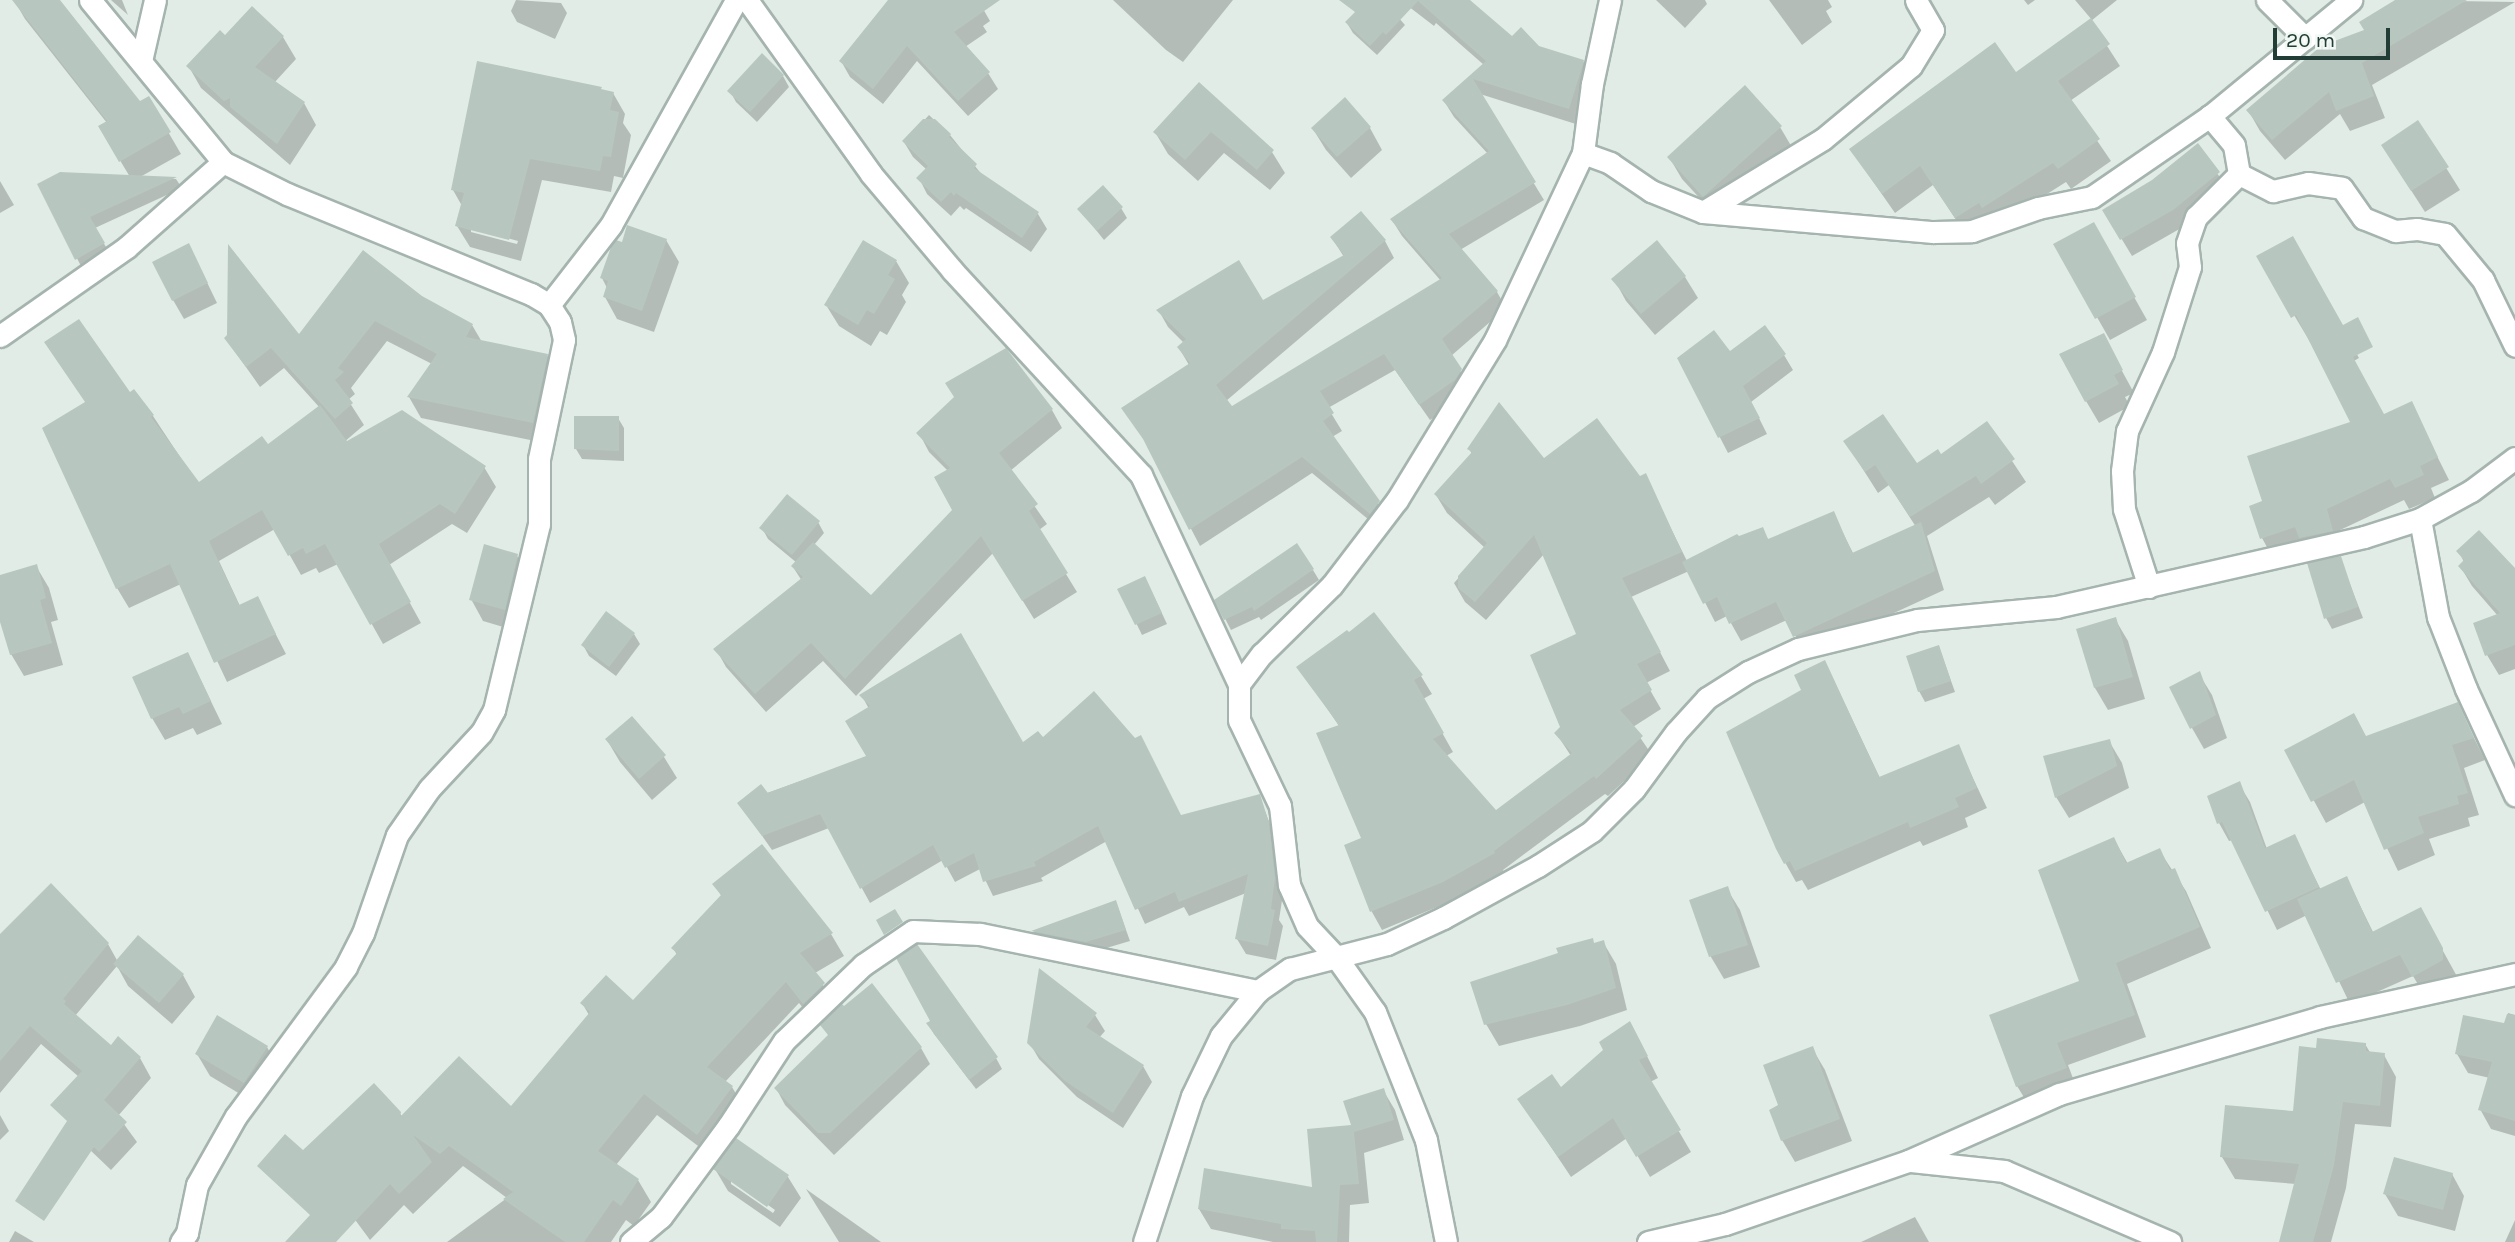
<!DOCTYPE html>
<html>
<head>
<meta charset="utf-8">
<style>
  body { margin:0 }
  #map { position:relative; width:2515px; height:1242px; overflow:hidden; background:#e2ece7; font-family:Karla,sans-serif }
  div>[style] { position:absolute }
  .shadow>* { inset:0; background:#0003 }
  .building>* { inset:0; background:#b7c7c0 }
  .roads { filter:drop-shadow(2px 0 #a5b4ae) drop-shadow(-2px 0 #a5b4ae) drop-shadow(0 2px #a5b4ae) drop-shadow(0 -2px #a5b4ae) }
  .minor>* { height:21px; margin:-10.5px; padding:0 10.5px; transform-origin:10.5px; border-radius:10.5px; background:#fff }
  span { translate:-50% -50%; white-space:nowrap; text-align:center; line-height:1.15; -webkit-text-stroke:5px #f2f9f5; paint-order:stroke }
  .scale { position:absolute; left:2273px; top:28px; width:117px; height:32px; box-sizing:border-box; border:4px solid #223d35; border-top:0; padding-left:9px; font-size:21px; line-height:24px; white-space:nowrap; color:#223d35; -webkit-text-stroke:5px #f2f9f5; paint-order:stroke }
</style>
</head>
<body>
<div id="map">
  <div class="shadow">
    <i style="clip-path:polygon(14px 0,58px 0,140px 104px,149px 99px,181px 154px,140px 177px,176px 179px,182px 188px,95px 228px,110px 254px,83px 270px,39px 184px,130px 177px,100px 127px,107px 123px,25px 19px)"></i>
    <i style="clip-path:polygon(111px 0,122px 0,128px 15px)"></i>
    <i style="clip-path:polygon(516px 0,561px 3px,567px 13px,555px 39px,517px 22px,511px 11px)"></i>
    <i style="clip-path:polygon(932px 0,978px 0,990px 21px,983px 26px,987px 32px,965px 47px,988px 73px,998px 89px,968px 116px,917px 61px,883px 104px,850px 77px,841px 61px)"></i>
    <i style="clip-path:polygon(1113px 0,1233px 0,1183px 62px,1166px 50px)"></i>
    <i style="clip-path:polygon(1369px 0,1383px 0,1405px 25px,1377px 55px,1353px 33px,1347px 23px)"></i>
    <i style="clip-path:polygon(1404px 0,1468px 0,1512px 38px,1583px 61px,1592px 78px,1579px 125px,1480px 94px,1544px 200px,1460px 250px,1497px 292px,1506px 308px,1451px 356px,1470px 387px,1464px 396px,1430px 420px,1395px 370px,1328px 408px,1342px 431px,1332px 437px,1388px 519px,1380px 529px,1312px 473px,1200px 546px,1150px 450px,1189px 365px,1179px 348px,1184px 343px,1168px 327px,1159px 311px,1262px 302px,1344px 257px,1332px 238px,1361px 213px,1385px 241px,1394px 258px,1226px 401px,1231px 408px,1441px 281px,1402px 236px,1392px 220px,1488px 154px,1454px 117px,1444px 101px,1484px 65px,1436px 23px,1434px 26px,1408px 6px)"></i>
    <i style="clip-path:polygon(1656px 0,1705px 0,1707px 4px,1685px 28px)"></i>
    <i style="clip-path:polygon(1769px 0,1828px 0,1832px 7px,1826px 11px,1832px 22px,1802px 45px)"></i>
    <i style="clip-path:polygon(2024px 0,2035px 0,2028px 5px)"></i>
    <i style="clip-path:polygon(2075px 0,2117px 0,2091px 21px,2120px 66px,2070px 101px,2111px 161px,2071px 189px,2066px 182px,1995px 227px,1968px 238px,1933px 185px,1895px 213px,1851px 150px,2015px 74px,2092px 20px)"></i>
    <i style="clip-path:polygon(2398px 0,2515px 2px,2372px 85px,2385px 118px,2350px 131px,2340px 114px,2285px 160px,2260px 131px,2248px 110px,2367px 31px)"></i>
    <i style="clip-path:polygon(283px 37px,296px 59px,274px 83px,304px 103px,316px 125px,290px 165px,201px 88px,189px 67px,225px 38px)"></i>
    <i style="clip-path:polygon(783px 76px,789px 87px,757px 122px,736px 102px,730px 91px)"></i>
    <i style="clip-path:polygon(1199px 85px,1272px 152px,1285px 173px,1270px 190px,1224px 153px,1198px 181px,1168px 154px,1155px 132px)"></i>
    <i style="clip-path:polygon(evenodd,613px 93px,625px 114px,623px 123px,631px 135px,623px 178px,614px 176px,611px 192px,542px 180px,521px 261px,470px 247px,457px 226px,462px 206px,453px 190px,613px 93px,471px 228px,518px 241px,517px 244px,471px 232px,471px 228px)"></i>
    <i style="clip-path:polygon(929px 115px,950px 135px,983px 176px,1038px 214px,1047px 229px,1031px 252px,966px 208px,964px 210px,960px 206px,951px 216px,927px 194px,919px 178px,927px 170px,913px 157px,904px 142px)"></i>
    <i style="clip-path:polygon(2418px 123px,2460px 190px,2425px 212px,2396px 167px)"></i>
    <i style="clip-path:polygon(1780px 127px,1793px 149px,1717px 217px,1682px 179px,1669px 157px)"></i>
    <i style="clip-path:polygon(1370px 128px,1382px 150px,1351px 178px,1326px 150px,1313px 129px)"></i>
    <i style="clip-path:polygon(2197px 145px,2229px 190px,2183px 227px,2132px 256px,2104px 210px,2153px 181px)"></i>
    <i style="clip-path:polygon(0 181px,14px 205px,0 213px)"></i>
    <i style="clip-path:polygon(1121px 208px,1127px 218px,1104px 240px,1079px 209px)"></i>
    <i style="clip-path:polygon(2093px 224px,2147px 320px,2110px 340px,2056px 245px)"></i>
    <i style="clip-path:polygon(666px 240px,679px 262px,654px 332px,617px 319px,605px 297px,607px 288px,602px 278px,623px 244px)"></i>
    <i style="clip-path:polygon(189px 245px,217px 303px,184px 319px,173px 300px)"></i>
    <i style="clip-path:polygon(2259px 257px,2305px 260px,2359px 358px,2330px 375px)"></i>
    <i style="clip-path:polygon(896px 261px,909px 283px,902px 295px,906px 302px,887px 335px,880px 331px,871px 346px,839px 326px,826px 305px)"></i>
    <i style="clip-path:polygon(1685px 277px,1698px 298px,1655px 335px,1626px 301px,1614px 279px)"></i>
    <i style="clip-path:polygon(421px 297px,472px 325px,482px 342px,547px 355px,559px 376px,545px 443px,421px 418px,409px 397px,432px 364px,387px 341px,351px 388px,355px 394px,348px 400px,364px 425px,343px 443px,484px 467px,496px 487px,467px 533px,452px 524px,389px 565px,421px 623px,383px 644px,338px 564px,319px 573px,316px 568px,301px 575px,275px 529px,219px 561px,240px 606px,257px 598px,286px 654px,227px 682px,181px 584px,129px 608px,117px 588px,129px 395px,153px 416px,198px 484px,268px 446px,320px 408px,284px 368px,260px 387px,226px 339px,299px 337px)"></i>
    <i style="clip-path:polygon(1730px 353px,1784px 355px,1793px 370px,1751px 402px,1767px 434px,1728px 453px,1679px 358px)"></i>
    <i style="clip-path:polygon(2115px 358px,2134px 393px,2125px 397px,2130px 406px,2099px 423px,2086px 401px)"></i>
    <i style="clip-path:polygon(2411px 404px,2449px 480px,2431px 488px,2435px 498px,2409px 509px,2404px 500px,2338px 531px,2344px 552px,2313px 560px,2307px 549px,2274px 560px,2262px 538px,2265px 502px,2353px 423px,2384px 416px)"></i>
    <i style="clip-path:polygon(1052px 410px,1062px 428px,1010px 471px,1047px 524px,1039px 530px,1077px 592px,1034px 619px,993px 553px,856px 696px,823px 661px,766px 712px,726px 667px,716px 649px,802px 581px,793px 567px,797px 563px,768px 539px,762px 528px,818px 522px,824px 533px,814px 545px,871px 598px,955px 510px,948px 471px,929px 452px,919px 433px)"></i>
    <i style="clip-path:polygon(618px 418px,624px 428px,624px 461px,582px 459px,576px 449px)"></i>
    <i style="clip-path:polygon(1987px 423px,2026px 482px,1995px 505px,1989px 497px,1927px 536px,1944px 590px,1805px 654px,1787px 620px,1741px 641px,1727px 616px,1715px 622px,1689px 571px,1631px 597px,1670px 671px,1646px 683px,1661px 709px,1633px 727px,1652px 755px,1608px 796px,1605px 794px,1503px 870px,1504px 872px,1454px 900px,1382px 930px,1372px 912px,1347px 846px,1364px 839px,1339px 726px,1299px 667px,1421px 676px,1432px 694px,1423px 699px,1453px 752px,1446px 756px,1496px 812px,1571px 756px,1556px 733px,1563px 728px,1578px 635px,1544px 554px,1486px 620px,1465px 602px,1454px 583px,1485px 548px,1447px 513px,1436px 495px,1472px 454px,1469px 449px,1639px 478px,1645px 476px,1687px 561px,1763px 530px,1769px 541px,1833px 513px,1854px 555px,1916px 527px,1889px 485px,1878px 493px,1845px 441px,1916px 465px,1941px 457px)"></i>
    <i style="clip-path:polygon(2459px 552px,2515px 570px,2515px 669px,2499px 675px,2487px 655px,2498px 616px,2472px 586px,2460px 566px,2464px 562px)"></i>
    <i style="clip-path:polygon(517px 556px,530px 578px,517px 631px,483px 621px,471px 599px)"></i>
    <i style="clip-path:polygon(2340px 558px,2363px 618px,2332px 629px,2326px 618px)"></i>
    <i style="clip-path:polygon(36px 566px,49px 588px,58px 620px,51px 622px,63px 665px,24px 676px,11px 654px,0 616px,0 576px)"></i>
    <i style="clip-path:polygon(1313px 570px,1319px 580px,1261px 620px,1259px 617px,1231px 630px,1216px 601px)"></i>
    <i style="clip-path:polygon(1150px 588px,1167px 624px,1142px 635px,1120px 590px)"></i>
    <i style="clip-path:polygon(2115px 619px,2128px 641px,2145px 699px,2108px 710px,2095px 688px,2078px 630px)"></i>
    <i style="clip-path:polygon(634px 634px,640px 644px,616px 676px,589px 656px,583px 645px)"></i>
    <i style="clip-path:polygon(1939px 647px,1955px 692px,1925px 702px,1919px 691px)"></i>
    <i style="clip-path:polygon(188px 654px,222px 724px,197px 735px,193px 728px,165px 740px,152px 718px)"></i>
    <i style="clip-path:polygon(1825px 662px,1880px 778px,1958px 746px,1987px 808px,1965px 818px,1968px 827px,1923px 846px,1920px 841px,1808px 890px,1802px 880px,1796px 882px,1777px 848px,1803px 690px)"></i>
    <i style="clip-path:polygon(2199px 674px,2212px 695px,2227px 738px,2204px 749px,2192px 728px)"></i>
    <i style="clip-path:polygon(862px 696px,1023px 744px,1043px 740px,1181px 817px,1259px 796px,1276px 839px,1283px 894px,1279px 920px,1283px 926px,1276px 960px,1246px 954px,1237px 939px,1246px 893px,1189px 916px,1184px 907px,1145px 924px,1107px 841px,1041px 878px,1043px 881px,993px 896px,980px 869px,955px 882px,943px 860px,870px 903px,829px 828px,772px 850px,739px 803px,868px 757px,869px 709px)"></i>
    <i style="clip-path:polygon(2457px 704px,2485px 760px,2464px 768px,2479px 815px,2468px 818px,2470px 826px,2429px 839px,2435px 855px,2398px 871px,2365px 802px,2326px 823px,2287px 751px,2366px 738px)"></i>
    <i style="clip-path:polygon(632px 718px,664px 757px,677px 778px,652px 800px,620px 762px,607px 740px)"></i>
    <i style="clip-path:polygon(2109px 741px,2122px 763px,2129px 788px,2069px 818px,2056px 797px)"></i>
    <i style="clip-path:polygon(2239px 784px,2250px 802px,2267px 849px,2294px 836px,2321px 890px,2347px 879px,2374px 934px,2432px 931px,2459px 980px,2426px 998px,2413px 976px,2350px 1004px,2307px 915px,2277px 930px,2233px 840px,2229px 841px,2219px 823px)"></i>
    <i style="clip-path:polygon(2114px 839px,2128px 864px,2159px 850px,2186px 891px,2211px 948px,2127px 984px,2146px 1037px,2068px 1065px,2077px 1089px,2030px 1107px,2017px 1086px,2081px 982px)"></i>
    <i style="clip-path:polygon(762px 847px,831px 934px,844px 956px,815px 973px,836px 1006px,817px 1025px,799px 1003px,725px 1082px,732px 1087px,745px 1109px,710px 1155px,657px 1115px,616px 1165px,638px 1180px,651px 1202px,634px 1226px,626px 1220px,611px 1242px,447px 1242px,507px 1198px,463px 1166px,413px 1214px,404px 1205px,370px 1240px,319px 1171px,374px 1086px,402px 1116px,511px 1109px,589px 1015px,582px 1003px,633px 1002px,677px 955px,673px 948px,722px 897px,714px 884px)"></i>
    <i style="clip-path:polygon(1727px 889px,1740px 910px,1760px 967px,1724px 979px,1711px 957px,1691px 901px)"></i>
    <i style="clip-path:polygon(1116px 902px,1130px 941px,1093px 952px,1039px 941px,1033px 932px)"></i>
    <i style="clip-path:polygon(1603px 942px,1616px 964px,1627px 1010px,1580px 1026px,1499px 1046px,1486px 1024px,1595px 945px)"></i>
    <i style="clip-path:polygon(108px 944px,118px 962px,183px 975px,195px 997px,172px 1024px,128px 986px,117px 966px,75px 1016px,111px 1047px,118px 1039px,140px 1058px,151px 1078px,118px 1116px,137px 1142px,111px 1170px,88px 1148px,79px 1077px,41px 1044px,0 1093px,0 969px)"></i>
    <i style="clip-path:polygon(2508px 1013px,2515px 1015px,2515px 1136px,2491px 1129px,2480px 1109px,2490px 1078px,2468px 1073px,2457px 1054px,2506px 1025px)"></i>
    <i style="clip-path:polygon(1095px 1015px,1105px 1031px,1099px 1038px,1143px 1066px,1152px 1082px,1123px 1128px,1077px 1097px,1039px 1059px,1029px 1042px)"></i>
    <i style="clip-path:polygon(932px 1021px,996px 1058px,1002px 1069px,976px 1089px,934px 1034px,928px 1024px)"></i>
    <i style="clip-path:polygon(1641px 1044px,1658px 1078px,1650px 1082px,1691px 1152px,1650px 1177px,1627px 1138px,1571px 1177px,1519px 1099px,1561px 1089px)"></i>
    <i style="clip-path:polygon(2365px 1044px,2371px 1054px,2384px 1055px,2396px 1077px,2391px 1127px,2355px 1124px,2346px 1188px,2331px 1242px,2280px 1242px,2296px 1184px,2235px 1179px,2222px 1157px,2294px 1113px,2318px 1050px)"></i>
    <i style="clip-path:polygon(267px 1047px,279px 1069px,257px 1104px,210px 1076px,197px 1054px)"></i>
    <i style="clip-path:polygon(921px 1048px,930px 1064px,834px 1155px,785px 1105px,776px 1088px)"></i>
    <i style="clip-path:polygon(1812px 1048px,1825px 1070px,1852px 1141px,1795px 1162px,1782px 1140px,1781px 1106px)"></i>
    <i style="clip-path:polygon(1383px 1090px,1395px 1110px,1404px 1140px,1364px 1153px,1369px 1203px,1350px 1205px,1349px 1242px,1273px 1242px,1211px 1229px,1199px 1209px,1313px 1189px,1354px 1127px)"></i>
    <i style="clip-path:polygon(0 1115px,9px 1131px,0 1140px)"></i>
    <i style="clip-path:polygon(evenodd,736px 1140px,788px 1177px,801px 1198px,780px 1227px,728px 1191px,715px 1169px,736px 1140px,731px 1179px,775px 1210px,773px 1213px,731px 1184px,731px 1179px)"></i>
    <i style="clip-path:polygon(2452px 1174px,2464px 1196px,2455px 1231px,2398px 1216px,2385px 1194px)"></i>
    <i style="clip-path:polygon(806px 1189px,881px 1242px,839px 1242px)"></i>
    <i style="clip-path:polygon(1915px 1217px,1929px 1242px,1861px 1242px)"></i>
    <i style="clip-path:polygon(2515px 1220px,2515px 1242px,2505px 1242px)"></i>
    <i style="clip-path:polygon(15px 1231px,34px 1242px,9px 1242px)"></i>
  </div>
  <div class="building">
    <i style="clip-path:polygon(12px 0,60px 0,140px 101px,149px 96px,171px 132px,119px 162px,98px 126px,107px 121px)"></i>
    <i style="clip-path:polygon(888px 0,1000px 0,954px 32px,990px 72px,958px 101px,907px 46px,873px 89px,839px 61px)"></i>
    <i style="clip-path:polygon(1339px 0,1470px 0,1512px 36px,1521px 27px,1539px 46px,1584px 60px,1583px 64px,1569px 109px,1473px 79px,1536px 182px,1449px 234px,1498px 291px,1442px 339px,1462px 369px,1455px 380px,1419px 405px,1384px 354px,1320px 391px,1334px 413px,1323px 421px,1380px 501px,1370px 514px,1302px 457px,1189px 530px,1143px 439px,1121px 408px,1190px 363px,1177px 347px,1186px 339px,1156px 310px,1239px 260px,1263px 300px,1344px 255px,1330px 237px,1361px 211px,1386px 240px,1216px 385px,1232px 406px,1442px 278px,1390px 219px,1489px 151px,1442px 100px,1486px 61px,1418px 1px,1386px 35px,1383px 32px,1370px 46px,1345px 22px,1355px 12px)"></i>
    <i style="clip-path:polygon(2395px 0,2467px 0,2362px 63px,2374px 96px,2336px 111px,2329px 92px,2272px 140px,2246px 110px,2321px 46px,2364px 30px,2359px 22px)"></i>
    <i style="clip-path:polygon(252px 6px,284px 36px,255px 67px,305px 102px,277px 144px,230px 107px,230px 98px,224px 101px,186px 66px,220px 30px,225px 35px)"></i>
    <i style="clip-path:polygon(2091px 18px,2110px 44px,2058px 81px,2100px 139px,2058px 169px,2053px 163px,1982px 208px,1979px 203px,1955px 218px,1920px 166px,1882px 194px,1849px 149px,1995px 42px,2016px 72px)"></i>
    <i style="clip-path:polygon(762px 53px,784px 75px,750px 112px,727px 91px)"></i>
    <i style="clip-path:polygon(477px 61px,602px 87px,601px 89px,614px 92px,610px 110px,619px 112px,611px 157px,603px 156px,600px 171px,530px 159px,509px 240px,455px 226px,464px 193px,451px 190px)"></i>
    <i style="clip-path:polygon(1199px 82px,1274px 150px,1257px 170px,1211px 132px,1185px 160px,1153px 132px)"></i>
    <i style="clip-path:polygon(1745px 85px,1782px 126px,1703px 197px,1667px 157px)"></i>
    <i style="clip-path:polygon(1345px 97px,1371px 127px,1337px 157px,1311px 128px)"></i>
    <i style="clip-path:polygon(923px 119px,935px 119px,951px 134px,949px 137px,977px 164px,974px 168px,1039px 212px,1022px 238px,956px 193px,954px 196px,951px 192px,941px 202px,916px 178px,928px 166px,902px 141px)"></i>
    <i style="clip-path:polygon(2418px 120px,2449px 167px,2411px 191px,2381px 145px)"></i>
    <i style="clip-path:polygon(2198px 143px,2220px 172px,2173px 210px,2120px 240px,2102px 210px,2152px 180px)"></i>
    <i style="clip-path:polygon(60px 172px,177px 177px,90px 217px,105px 243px,75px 260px,37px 184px)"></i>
    <i style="clip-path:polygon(1103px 185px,1123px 207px,1097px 231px,1077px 209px)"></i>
    <i style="clip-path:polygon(2094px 222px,2136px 297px,2095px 319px,2053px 244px)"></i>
    <i style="clip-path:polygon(627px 225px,667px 239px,642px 311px,603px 297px,608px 281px,600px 278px,611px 247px,616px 240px,622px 242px)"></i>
    <i style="clip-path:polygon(2293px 236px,2343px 325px,2358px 317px,2373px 347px,2353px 357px,2384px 414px,2412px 401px,2438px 457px,2420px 466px,2424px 475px,2395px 488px,2390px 479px,2327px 509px,2333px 531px,2299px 538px,2295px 527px,2260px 539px,2249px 506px,2262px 501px,2247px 456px,2350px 422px,2296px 315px,2291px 318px,2256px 256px)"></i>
    <i style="clip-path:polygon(863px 240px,897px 260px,888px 275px,895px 279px,874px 314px,867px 310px,858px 325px,824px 305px)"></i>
    <i style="clip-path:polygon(1657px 240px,1686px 276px,1641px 314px,1611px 279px)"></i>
    <i style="clip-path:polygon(189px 243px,208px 283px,172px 301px,152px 262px)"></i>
    <i style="clip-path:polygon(228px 244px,299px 334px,363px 250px,422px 296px,473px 324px,466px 337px,548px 354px,533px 423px,407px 397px,437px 354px,375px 321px,338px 368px,344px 372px,335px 380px,353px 403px,335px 419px,271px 348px,246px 367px,224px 338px,227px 335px)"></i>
    <i style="clip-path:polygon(79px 319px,130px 392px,134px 389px,154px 415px,151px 417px,199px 482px,262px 436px,268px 444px,320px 405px,347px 441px,402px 410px,486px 466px,455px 514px,440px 504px,379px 544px,411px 602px,370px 625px,325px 544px,306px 554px,303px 548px,288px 556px,262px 510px,209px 541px,239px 605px,258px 596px,276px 634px,214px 663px,170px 564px,116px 589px,42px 428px,85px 402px,44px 342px)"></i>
    <i style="clip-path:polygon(1765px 325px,1786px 354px,1743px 386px,1760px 418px,1718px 438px,1677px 358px,1714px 330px,1730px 351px)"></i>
    <i style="clip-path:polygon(2104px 333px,2123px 370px,2114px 375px,2119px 384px,2085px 402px,2059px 354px)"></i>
    <i style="clip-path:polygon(1006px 348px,1053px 409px,999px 453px,1038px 504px,1029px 511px,1068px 573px,1022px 601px,981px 536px,845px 679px,811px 643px,755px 694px,713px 649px,803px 577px,791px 566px,813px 542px,871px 595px,952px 510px,934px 477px,950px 468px,916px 433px,954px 397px,945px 383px)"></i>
    <i style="clip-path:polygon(1499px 402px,1544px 458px,1597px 418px,1640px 476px,1646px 473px,1682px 552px,1622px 578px,1661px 652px,1637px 664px,1652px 690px,1620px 710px,1643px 736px,1596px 779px,1594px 776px,1494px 851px,1495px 853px,1443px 882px,1370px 912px,1344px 845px,1361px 838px,1316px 733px,1339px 725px,1296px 667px,1347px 630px,1349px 632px,1374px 612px,1423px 675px,1414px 680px,1444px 733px,1433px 739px,1496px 810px,1572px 753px,1554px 733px,1560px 727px,1530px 655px,1576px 634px,1534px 535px,1475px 602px,1458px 588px,1458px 576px,1487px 543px,1434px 494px,1472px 452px,1467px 449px)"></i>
    <i style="clip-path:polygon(1883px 414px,1917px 463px,1938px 449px,1941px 454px,1987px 421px,2015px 459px,1981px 484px,1976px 476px,1910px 517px,1875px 465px,1865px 472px,1843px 441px)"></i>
    <i style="clip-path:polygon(574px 416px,619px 416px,619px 451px,574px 449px)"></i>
    <i style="clip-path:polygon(787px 494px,820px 521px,792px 555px,759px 528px)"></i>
    <i style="clip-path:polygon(1834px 511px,1852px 553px,1921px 522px,1935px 571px,1793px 637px,1776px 602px,1729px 624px,1717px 597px,1703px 604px,1682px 562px,1737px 534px,1739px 536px,1763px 527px,1768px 539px)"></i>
    <i style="clip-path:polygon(2479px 530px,2515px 568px,2515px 645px,2485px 656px,2473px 623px,2500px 613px,2458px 566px,2464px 560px,2456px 551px)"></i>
    <i style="clip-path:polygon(1297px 543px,1314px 569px,1254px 611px,1252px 607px,1224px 620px,1214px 600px)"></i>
    <i style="clip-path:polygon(484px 544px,518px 554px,505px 610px,469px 600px)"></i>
    <i style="clip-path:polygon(2341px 556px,2358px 607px,2324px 619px,2307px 563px)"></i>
    <i style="clip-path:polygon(37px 564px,46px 598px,40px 600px,52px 643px,10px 655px,0 622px,0 575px)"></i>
    <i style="clip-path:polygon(1145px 576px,1162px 613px,1135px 625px,1117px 589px)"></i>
    <i style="clip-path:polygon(606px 611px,635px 633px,609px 667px,581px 645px)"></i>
    <i style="clip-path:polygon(2116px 617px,2133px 677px,2094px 688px,2076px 629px)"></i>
    <i style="clip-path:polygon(961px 633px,1023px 742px,1038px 731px,1043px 737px,1094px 691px,1135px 738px,1141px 735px,1181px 815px,1260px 794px,1269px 823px,1275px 878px,1271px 909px,1275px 910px,1268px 946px,1235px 939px,1248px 874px,1179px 902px,1175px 892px,1135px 910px,1098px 826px,1034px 862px,1036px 866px,983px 882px,974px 853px,945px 868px,933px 845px,860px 889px,820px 814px,762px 836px,737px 803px,761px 784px,768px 793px,866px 756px,845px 721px,870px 706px,859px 695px)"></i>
    <i style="clip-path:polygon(1939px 645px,1951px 681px,1918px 692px,1906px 656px)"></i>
    <i style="clip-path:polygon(188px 652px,211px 701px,183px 714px,179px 707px,151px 719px,132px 677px)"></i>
    <i style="clip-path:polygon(1825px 660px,1879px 777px,1959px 744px,1977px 788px,1955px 798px,1959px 807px,1910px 828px,1908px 822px,1795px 871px,1790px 861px,1784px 864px,1776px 849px,1726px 732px,1801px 690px,1794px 675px)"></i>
    <i style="clip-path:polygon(2200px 671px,2216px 715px,2190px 729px,2169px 687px)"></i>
    <i style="clip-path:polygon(2458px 702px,2474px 738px,2452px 745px,2468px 793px,2457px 796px,2459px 804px,2418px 817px,2424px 833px,2384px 850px,2354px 780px,2311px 802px,2284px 750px,2354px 713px,2366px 736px)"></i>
    <i style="clip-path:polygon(632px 716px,666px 755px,639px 779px,605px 739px)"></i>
    <i style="clip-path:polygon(2110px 739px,2117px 766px,2055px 798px,2043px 756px)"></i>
    <i style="clip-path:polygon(2240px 781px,2265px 848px,2295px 834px,2319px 887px,2265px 912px,2222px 822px,2217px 824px,2207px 796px)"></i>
    <i style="clip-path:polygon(2114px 837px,2126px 863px,2160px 848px,2170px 870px,2175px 868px,2200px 927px,2116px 963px,2135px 1015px,2057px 1043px,2067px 1068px,2016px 1087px,1989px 1015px,2079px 981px,2038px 870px)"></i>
    <i style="clip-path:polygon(762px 844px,833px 933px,800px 953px,825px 983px,803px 1004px,786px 982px,707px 1067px,733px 1086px,697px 1135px,644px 1094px,598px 1151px,639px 1179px,621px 1206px,613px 1200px,584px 1242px,565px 1242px,503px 1199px,513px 1192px,449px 1146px,440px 1154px,413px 1135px,432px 1162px,399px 1194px,390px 1184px,336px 1242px,285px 1242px,310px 1215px,257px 1166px,285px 1134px,303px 1150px,374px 1083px,401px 1112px,400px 1117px,459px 1056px,511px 1106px,590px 1012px,580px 1003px,606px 975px,633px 1000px,677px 953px,671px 948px,721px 895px,712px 884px)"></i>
    <i style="clip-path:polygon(2347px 876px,2372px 932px,2421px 907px,2443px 948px,2443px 960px,2412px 977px,2400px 955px,2336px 983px,2297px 899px)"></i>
    <i style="clip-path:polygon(51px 883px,109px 943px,63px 999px,66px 1001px,64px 1004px,111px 1045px,118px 1036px,141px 1057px,104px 1100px,127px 1122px,99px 1152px,94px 1147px,44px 1221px,15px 1201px,67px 1121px,50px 1105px,82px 1071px,30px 1026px,0 1061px,0 934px)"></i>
    <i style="clip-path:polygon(1728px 886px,1748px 945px,1709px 957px,1689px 900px)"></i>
    <i style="clip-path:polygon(1116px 900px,1126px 930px,1086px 942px,1031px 931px)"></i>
    <i style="clip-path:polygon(895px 909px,903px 922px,884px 935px,876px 920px)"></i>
    <i style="clip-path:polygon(138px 935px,184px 974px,159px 1003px,113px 964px)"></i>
    <i style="clip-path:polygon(1593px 938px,1594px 943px,1604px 940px,1616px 988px,1567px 1005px,1484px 1025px,1470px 982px,1558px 953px,1556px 948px)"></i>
    <i style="clip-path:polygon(917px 944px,998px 1057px,969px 1080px,926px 1023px,930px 1021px,896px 958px)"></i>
    <i style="clip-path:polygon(1039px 968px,1097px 1013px,1086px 1027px,1144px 1065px,1113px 1113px,1065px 1081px,1027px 1043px)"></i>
    <i style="clip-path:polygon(872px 983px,922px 1047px,830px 1133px,818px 1133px,774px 1088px,828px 1035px,820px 1025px,842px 1004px,844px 1006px)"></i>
    <i style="clip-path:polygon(2507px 1014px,2515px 1015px,2515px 1121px,2478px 1110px,2492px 1062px,2455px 1054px,2463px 1015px,2504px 1023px)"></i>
    <i style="clip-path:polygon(217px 1015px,268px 1046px,244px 1083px,195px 1054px)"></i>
    <i style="clip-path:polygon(1630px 1021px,1648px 1056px,1639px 1060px,1681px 1130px,1636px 1157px,1613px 1118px,1558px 1157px,1517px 1099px,1552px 1074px,1561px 1087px,1603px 1050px,1599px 1042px)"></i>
    <i style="clip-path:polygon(2317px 1038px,2366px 1043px,2366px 1051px,2385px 1053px,2380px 1106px,2343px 1102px,2334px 1165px,2313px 1242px,2279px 1242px,2299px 1164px,2220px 1157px,2225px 1105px,2293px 1111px,2299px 1046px,2316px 1048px)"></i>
    <i style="clip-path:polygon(1813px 1046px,1840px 1119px,1781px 1141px,1769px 1110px,1778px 1105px,1763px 1065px)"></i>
    <i style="clip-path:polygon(1384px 1088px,1394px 1120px,1354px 1132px,1359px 1184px,1340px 1185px,1337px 1242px,1316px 1242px,1315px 1231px,1281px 1229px,1281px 1224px,1198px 1209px,1204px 1168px,1312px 1187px,1307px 1129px,1351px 1125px,1343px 1101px)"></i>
    <i style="clip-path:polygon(736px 1138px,789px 1175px,767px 1207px,713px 1169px)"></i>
    <i style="clip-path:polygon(2394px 1157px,2453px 1173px,2443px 1210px,2383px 1194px)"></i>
  </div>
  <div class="roads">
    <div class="minor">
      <i style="left:90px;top:0;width:210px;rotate:50.6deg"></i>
      <i style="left:223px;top:162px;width:72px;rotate:26.6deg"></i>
      <i style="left:287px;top:194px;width:264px;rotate:22.3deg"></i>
      <i style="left:531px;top:294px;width:21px;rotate:31deg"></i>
      <i style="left:549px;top:305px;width:20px;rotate:57deg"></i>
      <i style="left:560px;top:322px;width:18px;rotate:77deg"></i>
      <i style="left:564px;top:340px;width:122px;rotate:101.9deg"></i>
      <i style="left:539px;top:459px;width:65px;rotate:90deg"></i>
      <i style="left:539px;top:524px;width:191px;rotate:103.6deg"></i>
      <i style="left:494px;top:710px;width:26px;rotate:119deg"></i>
      <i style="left:481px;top:733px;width:76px;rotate:132.9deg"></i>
      <i style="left:429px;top:789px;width:56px;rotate:124.8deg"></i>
      <i style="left:397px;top:835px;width:104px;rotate:109.1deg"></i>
      <i style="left:363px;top:933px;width:38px;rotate:117deg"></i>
      <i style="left:346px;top:967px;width:185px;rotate:126.4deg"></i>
      <i style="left:236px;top:1116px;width:79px;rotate:119.5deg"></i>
      <i style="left:197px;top:1185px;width:49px;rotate:101.8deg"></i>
      <i style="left:187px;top:1233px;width:11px;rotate:124deg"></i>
      <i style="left:747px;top:0;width:214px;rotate:54.5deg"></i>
      <i style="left:871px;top:174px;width:126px;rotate:49.8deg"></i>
      <i style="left:952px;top:270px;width:279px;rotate:47.3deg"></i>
      <i style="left:1141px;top:475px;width:231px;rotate:64.9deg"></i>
      <i style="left:2267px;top:0;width:54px;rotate:45deg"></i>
      <i style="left:141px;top:61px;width:63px;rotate:-77.1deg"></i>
      <i style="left:1583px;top:153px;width:29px;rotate:20deg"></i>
      <i style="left:1610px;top:163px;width:50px;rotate:34.3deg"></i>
      <i style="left:1651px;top:191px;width:56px;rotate:22deg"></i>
      <i style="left:1703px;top:212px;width:231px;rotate:5deg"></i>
      <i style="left:1933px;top:232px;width:39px;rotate:-1deg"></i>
      <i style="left:1972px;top:231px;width:70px;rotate:-19.2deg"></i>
      <i style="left:2038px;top:208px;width:55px;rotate:-11.5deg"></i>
      <i style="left:2092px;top:197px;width:143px;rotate:-34.5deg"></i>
      <i style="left:2210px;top:116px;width:183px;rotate:-39.4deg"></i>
      <i style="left:2239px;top:174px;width:38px;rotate:27deg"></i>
      <i style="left:2273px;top:191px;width:36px;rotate:-13deg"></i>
      <i style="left:2308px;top:183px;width:34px;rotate:8deg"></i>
      <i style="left:2342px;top:188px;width:37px;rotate:55deg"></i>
      <i style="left:2363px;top:218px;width:35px;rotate:22deg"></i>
      <i style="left:2395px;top:231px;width:22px;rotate:-5deg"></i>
      <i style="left:2417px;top:229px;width:28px;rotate:10deg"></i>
      <i style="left:2445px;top:234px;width:60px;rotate:50.4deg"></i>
      <i style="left:2483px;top:280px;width:73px;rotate:64.1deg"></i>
      <i style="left:1703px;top:212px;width:140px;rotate:-31.3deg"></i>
      <i style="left:1823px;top:139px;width:114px;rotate:-39.7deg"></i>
      <i style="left:1911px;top:66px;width:42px;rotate:-58.6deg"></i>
      <i style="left:1933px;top:30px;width:34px;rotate:-120deg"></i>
      <i style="left:549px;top:305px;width:101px;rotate:-52.2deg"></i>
      <i style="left:611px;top:225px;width:257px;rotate:-60.9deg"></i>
      <i style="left:0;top:336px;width:155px;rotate:-35deg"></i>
      <i style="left:127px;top:247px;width:128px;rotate:-41.5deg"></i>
      <i style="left:2420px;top:519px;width:100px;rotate:79.6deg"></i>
      <i style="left:2438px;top:617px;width:77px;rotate:68.7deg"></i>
      <i style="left:2466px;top:689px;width:117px;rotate:65.2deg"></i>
      <i style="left:2149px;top:587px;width:82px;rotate:-107.8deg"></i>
      <i style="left:2124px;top:509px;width:38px;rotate:-93deg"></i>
      <i style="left:2122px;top:471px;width:40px;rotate:-82.9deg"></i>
      <i style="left:2127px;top:431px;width:87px;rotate:-65.5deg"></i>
      <i style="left:2163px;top:352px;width:89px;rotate:-72.4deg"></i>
      <i style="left:2190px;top:267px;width:24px;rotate:-97deg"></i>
      <i style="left:2187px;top:243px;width:28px;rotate:-71deg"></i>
      <i style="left:2196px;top:217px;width:61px;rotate:-45deg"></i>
      <i style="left:2239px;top:174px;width:29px;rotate:-100deg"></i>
      <i style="left:2234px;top:145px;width:38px;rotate:-130deg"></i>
      <i style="left:1911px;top:1161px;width:94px;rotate:6.1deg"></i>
      <i style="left:2004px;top:1171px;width:181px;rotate:23.2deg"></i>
      <i style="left:631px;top:1242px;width:39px;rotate:-40deg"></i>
      <i style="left:661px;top:1217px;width:114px;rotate:-53.5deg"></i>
      <i style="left:729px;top:1125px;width:100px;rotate:-56.8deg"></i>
      <i style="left:784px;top:1041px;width:110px;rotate:-43.9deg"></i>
      <i style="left:863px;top:965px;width:60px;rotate:-34.2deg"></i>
      <i style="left:913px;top:931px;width:67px;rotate:2.6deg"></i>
      <i style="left:980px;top:934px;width:284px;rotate:11.6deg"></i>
      <i style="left:1144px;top:1242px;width:154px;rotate:-71.8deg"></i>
      <i style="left:1192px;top:1096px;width:67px;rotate:-64.2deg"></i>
      <i style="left:1221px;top:1036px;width:58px;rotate:-50.6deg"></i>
      <i style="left:1258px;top:991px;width:39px;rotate:-35deg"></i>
      <i style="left:1290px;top:969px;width:100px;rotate:-14.5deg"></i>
      <i style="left:1387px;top:944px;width:62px;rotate:-24.9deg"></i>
      <i style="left:1443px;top:918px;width:108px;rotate:-28.7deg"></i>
      <i style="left:1538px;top:866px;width:64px;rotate:-32.9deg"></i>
      <i style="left:1592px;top:831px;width:59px;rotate:-45deg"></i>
      <i style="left:1634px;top:789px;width:71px;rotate:-53.6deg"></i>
      <i style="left:1676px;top:732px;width:46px;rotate:-47.6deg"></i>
      <i style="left:1707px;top:698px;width:49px;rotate:-32.4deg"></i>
      <i style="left:1748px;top:672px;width:55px;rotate:-24.7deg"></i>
      <i style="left:1798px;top:649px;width:122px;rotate:-13.7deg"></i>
      <i style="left:1917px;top:620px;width:140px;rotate:-5.3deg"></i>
      <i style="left:2056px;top:607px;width:316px;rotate:-12.8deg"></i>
      <i style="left:2364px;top:537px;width:59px;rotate:-17.8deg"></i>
      <i style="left:2420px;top:519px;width:58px;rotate:-28.8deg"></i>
      <i style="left:2471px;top:491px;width:55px;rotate:-36.9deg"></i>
      <i style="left:1446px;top:1242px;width:104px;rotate:-101.1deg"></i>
      <i style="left:1426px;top:1140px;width:138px;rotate:-111.7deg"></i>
      <i style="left:1375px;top:1012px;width:67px;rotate:-125.3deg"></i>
      <i style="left:1336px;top:957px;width:42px;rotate:-133.1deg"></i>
      <i style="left:1307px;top:926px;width:45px;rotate:-113.7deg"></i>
      <i style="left:1289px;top:885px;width:80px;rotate:-96.5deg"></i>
      <i style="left:1280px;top:806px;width:95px;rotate:-115.5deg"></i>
      <i style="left:1239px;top:720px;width:36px;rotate:-90deg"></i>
      <i style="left:1239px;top:684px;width:38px;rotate:-53deg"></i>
      <i style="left:1262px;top:654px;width:98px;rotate:-44.6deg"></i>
      <i style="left:1332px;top:585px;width:107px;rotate:-52.6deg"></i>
      <i style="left:1397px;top:500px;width:188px;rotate:-58.5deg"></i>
      <i style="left:1495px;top:340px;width:207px;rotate:-64.8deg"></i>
      <i style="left:1583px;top:153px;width:70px;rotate:-82.6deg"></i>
      <i style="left:1592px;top:84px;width:86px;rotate:-77.9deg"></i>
      <i style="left:1648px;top:1242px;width:79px;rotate:-13.2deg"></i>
      <i style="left:1725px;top:1224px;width:194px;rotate:-19deg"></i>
      <i style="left:1908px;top:1161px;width:165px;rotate:-23.9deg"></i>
      <i style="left:2059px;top:1094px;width:272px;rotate:-16.4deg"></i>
      <i style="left:2320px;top:1017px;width:200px;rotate:-12.4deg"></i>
    </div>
  </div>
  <div class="scale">20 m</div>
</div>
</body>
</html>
